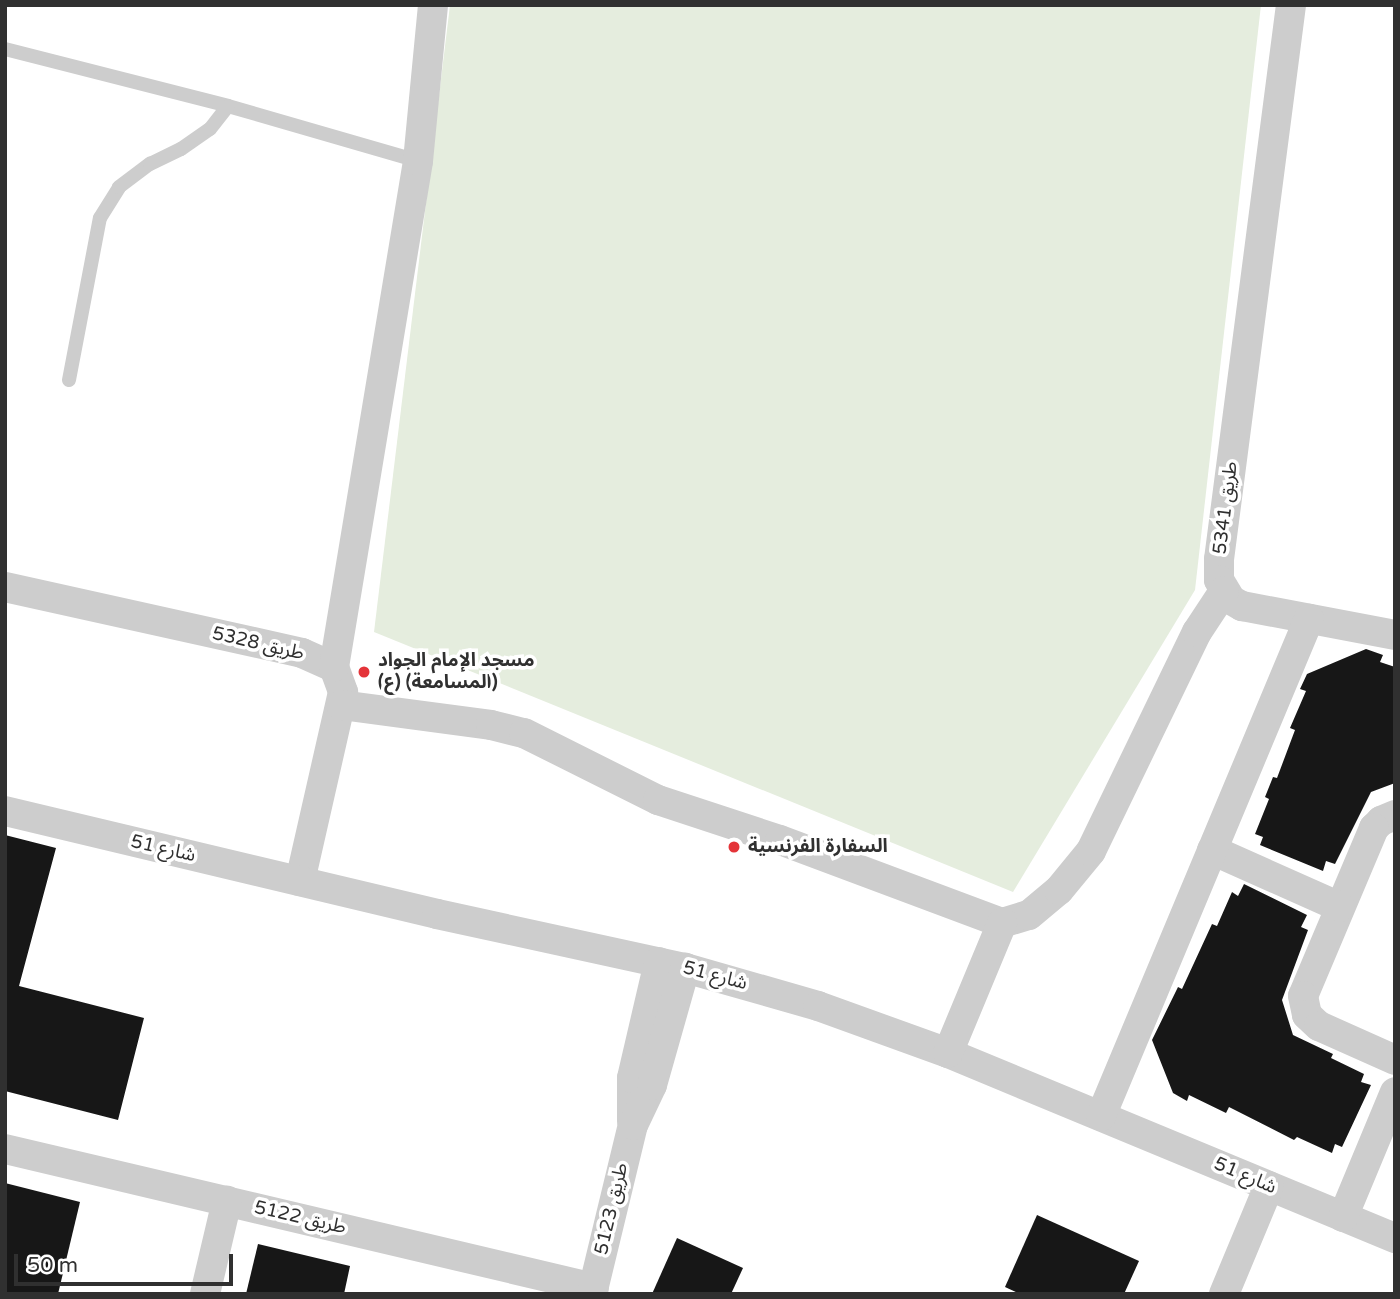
<!DOCTYPE html>
<html>
<head>
<meta charset="utf-8">
<style>
  body { margin:0 }
  #map { position:relative; width:1400px; height:1299px; overflow:hidden; background:#fff; font-family:"Varela Round","Noto Sans Arabic",sans-serif }
  div>[style] { position:absolute }
  .green>* { inset:0; background:#e5edde }
  .building>* { inset:0; background:#171717 }
  .service>* { height:14px; margin:-7px; padding:0 7px; transform-origin:7px; border-radius:7px; background:#cdcdcd }
  .minor>* { height:30px; margin:-15px; padding:0 15px; transform-origin:15px; border-radius:15px; background:#cdcdcd }
  .dots>* { width:19px; height:19px; translate:-50% -50%; box-sizing:border-box; border:4px solid #fff; border-radius:50% }
  span { translate:-50% -50%; white-space:nowrap; text-align:center; line-height:1.15; -webkit-text-stroke:7px #fff; paint-order:stroke }
  .street-label { font-size:19px; color:#303030 }
  .poi-label { font-size:19px; color:#303030; font-weight:700 }
  .left { translate:0 -50%; text-align:left }
  .frame { position:absolute; inset:0; border:7px solid #303030; pointer-events:none }
  .scale { position:absolute; left:14px; top:1254px; width:219px; height:32px; box-sizing:border-box; border:4px solid #303030; border-top:0; padding-left:9px; font-size:21px; line-height:24px; white-space:nowrap; color:#303030; -webkit-text-stroke:5px #fff; paint-order:stroke }
</style>
</head>
<body>
<div id="map">
  <div class="green">
    <i style="clip-path:polygon(450px 5px,1261px 5px,1195px 590px,1013px 892px,374px 632px)"></i>
  </div>
  <div class="building">
    <i style="clip-path:polygon(1366px 649px,1383px 655px,1380px 662px,1395px 667px,1395px 783px,1371px 792px,1335px 864px,1326px 861px,1323px 871px,1260px 845px,1263px 837px,1255px 834px,1269px 799px,1265px 797px,1273px 777px,1277px 778px,1295px 730px,1290px 728px,1306px 691px,1300px 689px,1307px 674px)"></i>
    <i style="clip-path:polygon(5px 835px,56px 848px,19px 986px,144px 1018px,118px 1120px,5px 1091px)"></i>
    <i style="clip-path:polygon(1244px 884px,1307px 915px,1301px 927px,1308px 930px,1282px 1000px,1293px 1035px,1333px 1054px,1331px 1058px,1364px 1074px,1361px 1082px,1371px 1085px,1342px 1147px,1335px 1144px,1332px 1153px,1297px 1137px,1294px 1140px,1229px 1107px,1226px 1113px,1189px 1095px,1187px 1101px,1173px 1093px,1152px 1040px,1178px 987px,1182px 989px,1212px 924px,1217px 926px,1232px 892px,1238px 896px)"></i>
    <i style="clip-path:polygon(5px 1183px,80px 1202px,58px 1294px,5px 1294px)"></i>
    <i style="clip-path:polygon(1037px 1215px,1139px 1261px,1124px 1294px,1020px 1294px,1005px 1287px)"></i>
    <i style="clip-path:polygon(677px 1238px,743px 1268px,731px 1294px,652px 1294px)"></i>
    <i style="clip-path:polygon(258px 1244px,350px 1266px,344px 1294px,246px 1294px)"></i>
  </div>
  <div class="service">
    <i style="left:5px;top:49px;width:230px;rotate:14.3deg"></i>
    <i style="left:228px;top:106px;width:198px;rotate:16.1deg"></i>
    <i style="left:69px;top:380px;width:165px;rotate:-79.2deg"></i>
    <i style="left:100px;top:218px;width:36px;rotate:-58deg"></i>
    <i style="left:119px;top:187px;width:39px;rotate:-37deg"></i>
    <i style="left:150px;top:164px;width:34px;rotate:-26deg"></i>
    <i style="left:181px;top:149px;width:35px;rotate:-35deg"></i>
    <i style="left:210px;top:129px;width:29px;rotate:-52deg"></i>
  </div>
  <div class="minor">
    <i style="left:1291px;top:5px;width:559px;rotate:97.4deg"></i>
    <i style="left:1219px;top:559px;width:21px;rotate:90deg"></i>
    <i style="left:1219px;top:580px;width:23px;rotate:59deg"></i>
    <i style="left:1231px;top:600px;width:13px;rotate:29deg"></i>
    <i style="left:1242px;top:606px;width:156px;rotate:10.7deg"></i>
    <i style="left:5px;top:587px;width:304px;rotate:12.5deg"></i>
    <i style="left:302px;top:653px;width:35px;rotate:24deg"></i>
    <i style="left:334px;top:667px;width:27px;rotate:70deg"></i>
    <i style="left:343px;top:692px;width:194px;rotate:102.8deg"></i>
    <i style="left:334px;top:667px;width:513px;rotate:-80.57deg"></i>
    <i style="left:418px;top:161px;width:157px;rotate:-84.5deg"></i>
    <i style="left:341px;top:705px;width:151px;rotate:7.6deg"></i>
    <i style="left:491px;top:725px;width:34px;rotate:14deg"></i>
    <i style="left:524px;top:733px;width:150px;rotate:26.6deg"></i>
    <i style="left:658px;top:800px;width:128px;rotate:18.2deg"></i>
    <i style="left:780px;top:840px;width:237px;rotate:20.5deg"></i>
    <i style="left:1002px;top:923px;width:28px;rotate:-17deg"></i>
    <i style="left:1029px;top:915px;width:39px;rotate:-40deg"></i>
    <i style="left:1059px;top:890px;width:50px;rotate:-50.6deg"></i>
    <i style="left:1091px;top:851px;width:243px;rotate:-64.2deg"></i>
    <i style="left:1197px;top:632px;width:49px;rotate:-56.6deg"></i>
    <i style="left:5px;top:811px;width:444px;rotate:13.4deg"></i>
    <i style="left:437px;top:914px;width:254px;rotate:12.3deg"></i>
    <i style="left:685px;top:968px;width:138px;rotate:15.9deg"></i>
    <i style="left:818px;top:1006px;width:138px;rotate:19.9deg"></i>
    <i style="left:948px;top:1053px;width:484px;rotate:22.5deg"></i>
    <i style="left:1395px;top:815px;width:15px;rotate:157deg"></i>
    <i style="left:1381px;top:821px;width:10px;rotate:135deg"></i>
    <i style="left:1374px;top:828px;width:182px;rotate:112.9deg"></i>
    <i style="left:1303px;top:996px;width:19px;rotate:78deg"></i>
    <i style="left:1307px;top:1015px;width:16px;rotate:43deg"></i>
    <i style="left:1319px;top:1026px;width:83px;rotate:24.1deg"></i>
    <i style="left:1212px;top:850px;width:140px;rotate:24deg"></i>
    <i style="left:948px;top:1053px;width:141px;rotate:-67.4deg"></i>
    <i style="left:1101px;top:1116px;width:539px;rotate:-67.29deg"></i>
    <i style="left:632px;top:1121px;width:43px;rotate:-90deg"></i>
    <i style="left:632px;top:1078px;width:119px;rotate:-76.9deg"></i>
    <i style="left:5px;top:1149px;width:605px;rotate:13.28deg"></i>
    <i style="left:1343px;top:1217px;width:135px;rotate:-67.4deg"></i>
    <i style="left:205px;top:1294px;width:96px;rotate:-76.7deg"></i>
    <i style="left:592px;top:1294px;width:174px;rotate:-76.4deg"></i>
    <i style="left:633px;top:1125px;width:44px;rotate:-64.6deg"></i>
    <i style="left:652px;top:1085px;width:122px;rotate:-74.2deg"></i>
    <i style="left:1224px;top:1294px;width:117px;rotate:-67.4deg"></i>
  </div>
  <div class="dots">
    <i style="left:364px;top:672px;background:#e43439"></i>
    <i style="left:734px;top:847px;background:#e43439"></i>
  </div>
  <div class="street-label">
    <span style="left:1226px;top:508px;rotate:-83deg">طريق 5341</span>
    <span style="left:258px;top:644px;rotate:13deg">طريق 5328</span>
    <span style="left:163px;top:849px;rotate:13deg">شارع 51</span>
    <span style="left:715px;top:976px;rotate:15deg">شارع 51</span>
    <span style="left:1245px;top:1176px;rotate:23deg">شارع 51</span>
    <span style="left:612px;top:1209px;rotate:-77deg">طريق 5123</span>
    <span style="left:300px;top:1218px;rotate:13deg">طريق 5122</span>
  </div>
  <div class="poi-label">
    <span class="left" style="left:378px;top:672px">مسجد الإمام الجواد<br>(ع) (المسامعة)</span>
    <span class="left" style="left:748px;top:847px">السفارة الفرنسية</span>
  </div>
  <div class="frame"></div>
  <div class="scale">50 m</div>
</div>
</body>
</html>
